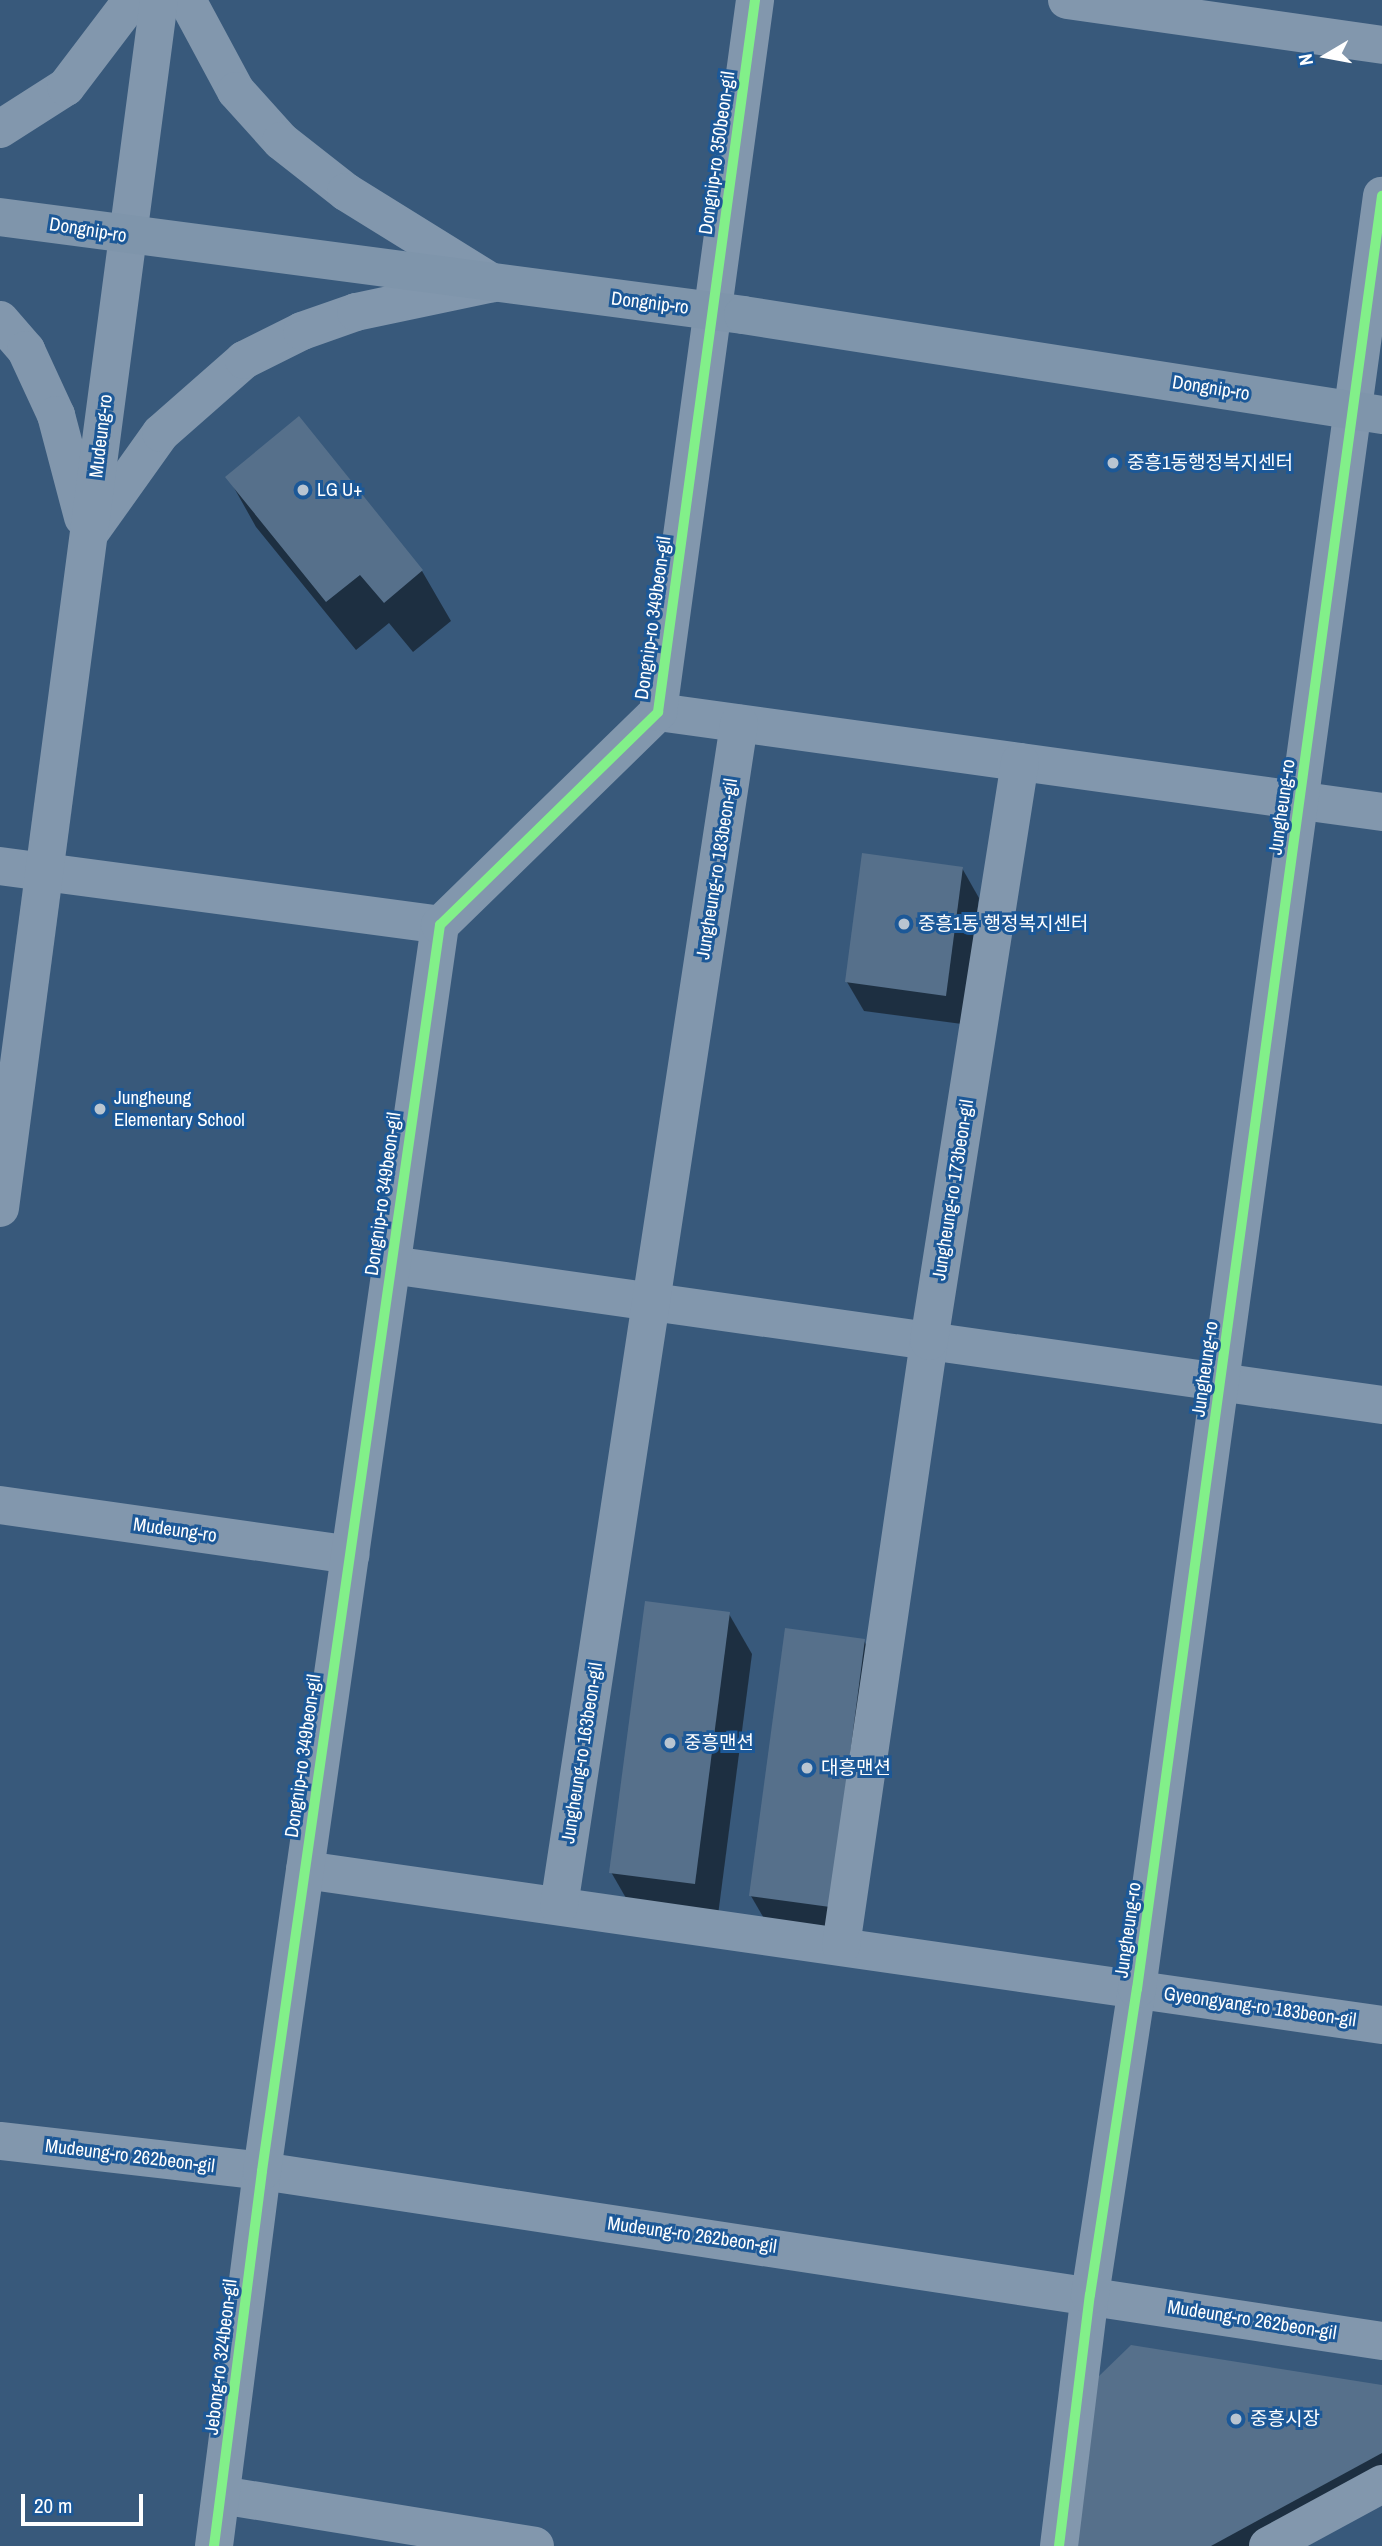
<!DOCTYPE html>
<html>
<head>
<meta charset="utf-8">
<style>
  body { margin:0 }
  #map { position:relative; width:1382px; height:2546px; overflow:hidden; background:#38597b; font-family:"Archivo Narrow","Noto Sans KR",sans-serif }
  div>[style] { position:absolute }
  .shadow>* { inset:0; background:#0007 }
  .building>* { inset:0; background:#56708b }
  .minor>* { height:38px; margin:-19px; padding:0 19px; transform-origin:19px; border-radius:19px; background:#8297ad }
  .major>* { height:38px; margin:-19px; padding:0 19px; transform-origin:19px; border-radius:19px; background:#7f95ab }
  .cycleway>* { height:10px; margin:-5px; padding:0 5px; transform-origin:5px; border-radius:5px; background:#82f089 }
  .dots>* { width:19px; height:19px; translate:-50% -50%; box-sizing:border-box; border:4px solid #1c5897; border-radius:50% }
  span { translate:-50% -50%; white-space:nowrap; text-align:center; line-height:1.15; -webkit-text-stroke:6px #1c5897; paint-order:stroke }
  .street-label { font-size:19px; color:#fff }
  .poi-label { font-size:19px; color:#fff }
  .left { translate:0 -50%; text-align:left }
  .north { position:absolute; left:1291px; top:21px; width:70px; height:70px; -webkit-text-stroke:5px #1c5897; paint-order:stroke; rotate:260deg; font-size:19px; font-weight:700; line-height:28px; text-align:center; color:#fff }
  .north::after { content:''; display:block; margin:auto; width:24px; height:32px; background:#fff; clip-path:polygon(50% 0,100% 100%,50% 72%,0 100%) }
  .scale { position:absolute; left:21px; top:2494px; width:122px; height:32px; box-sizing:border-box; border:4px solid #fff; border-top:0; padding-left:9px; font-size:21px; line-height:24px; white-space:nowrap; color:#fff; -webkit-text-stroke:5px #1c5897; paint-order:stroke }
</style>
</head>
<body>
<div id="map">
  <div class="shadow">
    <i style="clip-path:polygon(298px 419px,422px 571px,451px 621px,413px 652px,389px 623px,356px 650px,256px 527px,228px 477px)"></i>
    <i style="clip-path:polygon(962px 868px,979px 898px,962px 1024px,864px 1011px,847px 982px)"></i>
    <i style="clip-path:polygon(729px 1614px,752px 1654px,717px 1923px,634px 1912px,611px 1872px)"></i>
    <i style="clip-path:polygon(864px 1641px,887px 1681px,852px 1946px,774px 1936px,751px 1896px)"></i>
    <i style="clip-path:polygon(1382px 2387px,1382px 2491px,1281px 2546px,1070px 2546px)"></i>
  </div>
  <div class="building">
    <i style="clip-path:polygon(299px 416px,423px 570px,384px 603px,360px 575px,326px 602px,225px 477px)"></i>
    <i style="clip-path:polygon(862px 853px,963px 867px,946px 996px,845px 982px)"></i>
    <i style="clip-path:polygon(645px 1601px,730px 1612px,695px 1884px,609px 1873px)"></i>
    <i style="clip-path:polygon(785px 1628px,865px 1639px,830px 1907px,749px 1896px)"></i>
    <i style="clip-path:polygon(1131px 2345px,1382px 2385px,1382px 2453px,1211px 2546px,1068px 2546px,1098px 2377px)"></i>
  </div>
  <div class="minor">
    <i style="left:187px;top:0;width:103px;rotate:61.7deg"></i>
    <i style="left:236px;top:91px;width:67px;rotate:48deg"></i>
    <i style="left:281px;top:141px;width:83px;rotate:38.1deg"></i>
    <i style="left:346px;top:192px;width:173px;rotate:31.8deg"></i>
    <i style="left:1067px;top:0;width:318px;rotate:8.1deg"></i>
    <i style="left:0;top:129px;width:78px;rotate:-32.5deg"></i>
    <i style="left:66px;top:87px;width:109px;rotate:-52.8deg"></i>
    <i style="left:0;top:320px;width:40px;rotate:49deg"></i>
    <i style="left:26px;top:350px;width:72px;rotate:65.2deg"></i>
    <i style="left:56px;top:415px;width:106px;rotate:75.2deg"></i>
    <i style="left:91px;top:531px;width:120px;rotate:-54.5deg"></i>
    <i style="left:161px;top:433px;width:111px;rotate:-41.3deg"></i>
    <i style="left:244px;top:360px;width:65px;rotate:-26.6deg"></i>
    <i style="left:302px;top:331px;width:57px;rotate:-19.4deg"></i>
    <i style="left:356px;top:312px;width:136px;rotate:-11.9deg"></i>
    <i style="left:658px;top:712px;width:731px;rotate:7.86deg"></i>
    <i style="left:0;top:866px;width:444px;rotate:7.6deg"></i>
    <i style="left:0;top:1208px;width:1218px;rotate:-82.5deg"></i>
    <i style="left:391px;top:1265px;width:1001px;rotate:8.04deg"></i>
    <i style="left:0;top:1505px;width:354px;rotate:8.1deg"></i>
    <i style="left:305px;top:1870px;width:1088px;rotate:8.19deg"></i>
    <i style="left:559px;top:1906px;width:1196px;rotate:-81.34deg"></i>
    <i style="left:841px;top:1946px;width:611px;rotate:-81.72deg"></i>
    <i style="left:929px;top:1341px;width:586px;rotate:-81.07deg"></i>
    <i style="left:0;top:2141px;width:264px;rotate:6.5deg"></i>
    <i style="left:262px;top:2171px;width:1133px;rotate:8.63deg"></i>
    <i style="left:221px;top:2495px;width:318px;rotate:9.2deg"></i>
    <i style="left:214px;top:2546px;width:378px;rotate:-82.7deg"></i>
    <i style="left:262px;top:2171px;width:1259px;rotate:-81.87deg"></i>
    <i style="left:440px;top:925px;width:305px;rotate:-44.3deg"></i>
    <i style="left:658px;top:712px;width:719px;rotate:-82.24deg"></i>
    <i style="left:1059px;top:2546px;width:253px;rotate:-83deg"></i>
    <i style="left:1090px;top:2295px;width:310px;rotate:-81.3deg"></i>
    <i style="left:1137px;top:1989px;width:1810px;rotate:-82.22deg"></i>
    <i style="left:1268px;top:2546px;width:130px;rotate:-28.5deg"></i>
  </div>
  <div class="major">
    <i style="left:0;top:217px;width:749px;rotate:7.51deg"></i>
    <i style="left:743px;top:315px;width:647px;rotate:8.89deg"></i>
  </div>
  <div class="cycleway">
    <i style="left:214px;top:2546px;width:378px;rotate:-82.7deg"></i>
    <i style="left:262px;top:2171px;width:1259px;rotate:-81.87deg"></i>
    <i style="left:440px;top:925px;width:305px;rotate:-44.3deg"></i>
    <i style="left:658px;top:712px;width:719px;rotate:-82.24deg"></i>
    <i style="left:1059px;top:2546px;width:253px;rotate:-83deg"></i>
    <i style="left:1090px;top:2295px;width:310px;rotate:-81.3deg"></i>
    <i style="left:1137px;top:1989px;width:1810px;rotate:-82.22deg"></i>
  </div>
  <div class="dots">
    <i style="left:1113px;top:463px;background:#b9c5d1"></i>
    <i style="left:303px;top:490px;background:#b9c5d1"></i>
    <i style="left:904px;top:924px;background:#b9c5d1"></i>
    <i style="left:100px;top:1109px;background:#b9c5d1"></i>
    <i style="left:670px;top:1743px;background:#b9c5d1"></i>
    <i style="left:807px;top:1768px;background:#b9c5d1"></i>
    <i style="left:1236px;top:2419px;background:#b9c5d1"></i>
  </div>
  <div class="street-label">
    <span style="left:717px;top:153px;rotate:-82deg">Dongnip-ro 350beon-gil</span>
    <span style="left:88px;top:230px;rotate:9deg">Dongnip-ro</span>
    <span style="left:650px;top:303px;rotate:7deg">Dongnip-ro</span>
    <span style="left:1211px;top:388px;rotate:9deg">Dongnip-ro</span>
    <span style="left:101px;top:436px;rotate:-83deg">Mudeung-ro</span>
    <span style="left:653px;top:618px;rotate:-82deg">Dongnip-ro 349beon-gil</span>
    <span style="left:1282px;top:807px;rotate:-82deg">Jungheung-ro</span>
    <span style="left:717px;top:869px;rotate:-81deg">Jungheung-ro 183beon-gil</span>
    <span style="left:953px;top:1190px;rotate:-81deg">Jungheung-ro 173beon-gil</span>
    <span style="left:383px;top:1194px;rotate:-82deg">Dongnip-ro 349beon-gil</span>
    <span style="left:1205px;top:1369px;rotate:-82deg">Jungheung-ro</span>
    <span style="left:175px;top:1530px;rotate:8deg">Mudeung-ro</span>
    <span style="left:582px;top:1753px;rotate:-81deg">Jungheung-ro 163beon-gil</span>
    <span style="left:303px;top:1756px;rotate:-82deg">Dongnip-ro 349beon-gil</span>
    <span style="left:1128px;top:1930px;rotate:-82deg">Jungheung-ro</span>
    <span style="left:1260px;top:2007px;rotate:8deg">Gyeongyang-ro 183beon-gil</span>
    <span style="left:130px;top:2156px;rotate:7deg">Mudeung-ro 262beon-gil</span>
    <span style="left:692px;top:2235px;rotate:8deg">Mudeung-ro 262beon-gil</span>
    <span style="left:1252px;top:2320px;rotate:9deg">Mudeung-ro 262beon-gil</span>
    <span style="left:221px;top:2357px;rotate:-83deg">Jebong-ro 324beon-gil</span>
  </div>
  <div class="poi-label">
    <span class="left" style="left:1127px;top:463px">중흥1동행정복지센터</span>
    <span class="left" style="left:317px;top:490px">LG U+</span>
    <span class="left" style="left:918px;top:924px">중흥1동 행정복지센터</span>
    <span class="left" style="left:114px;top:1109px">Jungheung<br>Elementary School</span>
    <span class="left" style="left:684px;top:1743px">중흥맨션</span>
    <span class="left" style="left:821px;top:1768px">대흥맨션</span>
    <span class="left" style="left:1250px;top:2419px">중흥시장</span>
  </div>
  <div class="north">N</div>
  <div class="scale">20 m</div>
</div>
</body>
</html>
